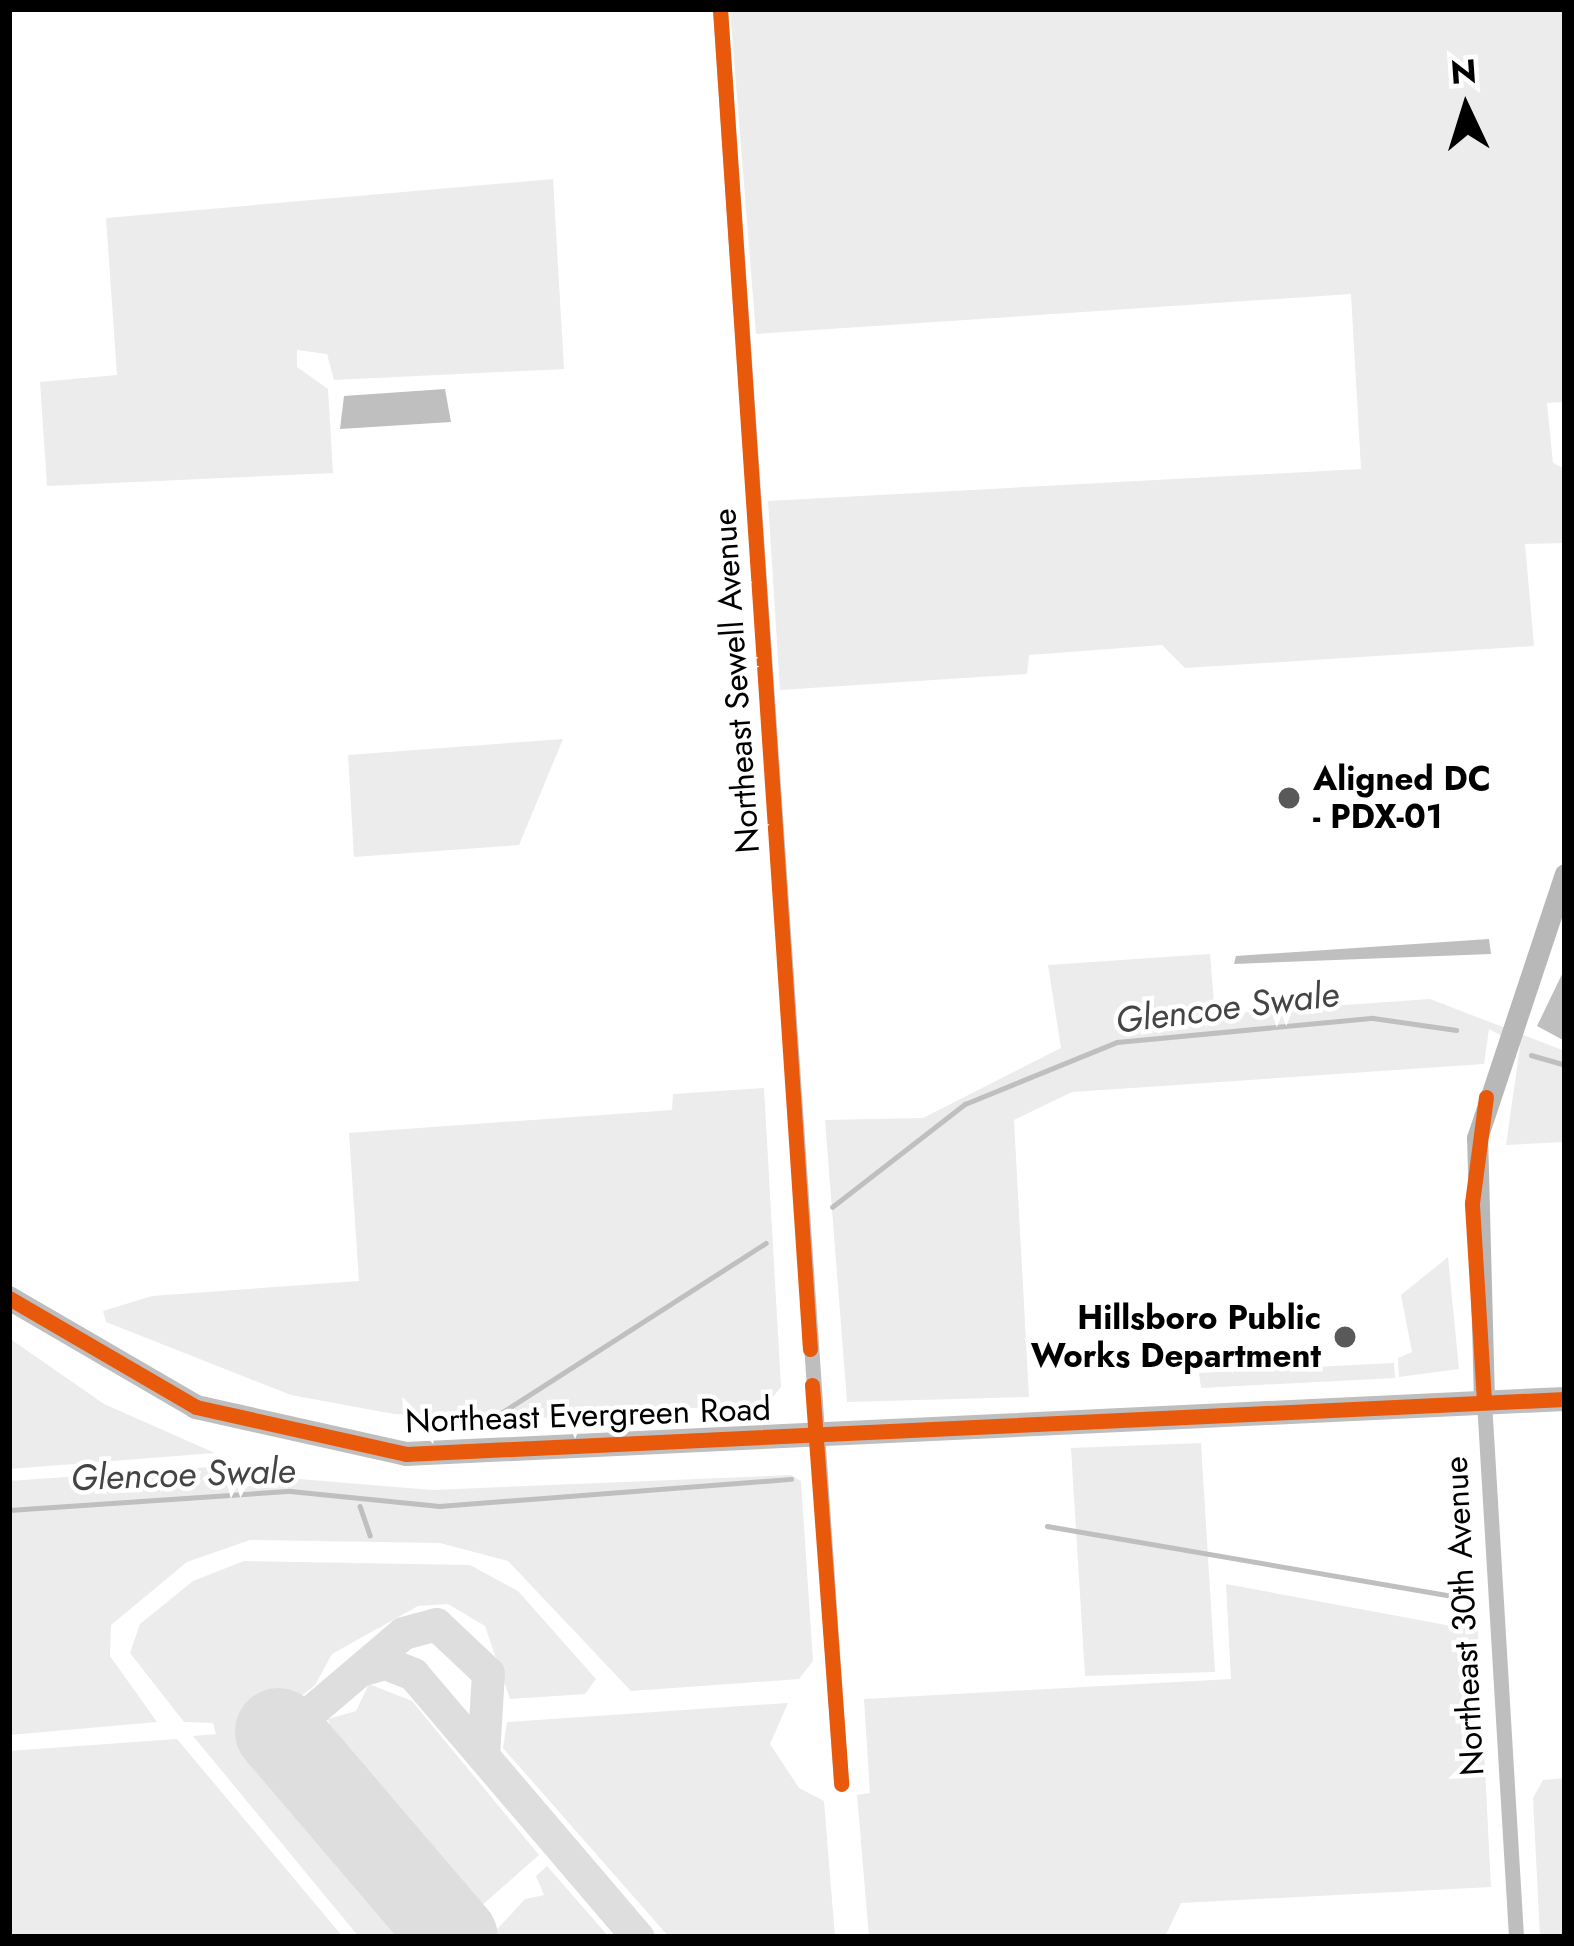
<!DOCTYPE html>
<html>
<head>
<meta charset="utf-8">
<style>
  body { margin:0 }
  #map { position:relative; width:1574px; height:1946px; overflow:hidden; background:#fff; font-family:Jost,sans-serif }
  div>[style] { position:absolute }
  .green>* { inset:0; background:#ececec }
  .water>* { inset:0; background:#bfbfbf }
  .stream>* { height:4.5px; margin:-2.25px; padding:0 2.25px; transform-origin:2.25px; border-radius:2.25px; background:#bfbfbf }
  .taxiway>* { height:33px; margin:-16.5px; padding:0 16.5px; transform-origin:16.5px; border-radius:16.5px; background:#dedede }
  .runway>* { height:87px; margin:-43.5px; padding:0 43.5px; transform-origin:43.5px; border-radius:43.5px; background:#dedede }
  .street>* { height:15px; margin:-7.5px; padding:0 7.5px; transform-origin:7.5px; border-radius:7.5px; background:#bebebe }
  .secondary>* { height:21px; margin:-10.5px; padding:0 10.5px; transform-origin:10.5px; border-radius:10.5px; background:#b8b8b8 }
  .primary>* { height:24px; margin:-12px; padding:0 12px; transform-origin:12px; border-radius:12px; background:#bebebe }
  .cycleway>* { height:15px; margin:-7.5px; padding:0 7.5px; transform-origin:7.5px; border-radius:7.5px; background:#e8590c }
  .dots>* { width:33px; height:33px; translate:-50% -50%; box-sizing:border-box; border:6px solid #fff; border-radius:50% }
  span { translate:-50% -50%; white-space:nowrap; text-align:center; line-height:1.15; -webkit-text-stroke:9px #fff; paint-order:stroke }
  .street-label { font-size:33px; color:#000 }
  .poi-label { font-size:33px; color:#000; font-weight:700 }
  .left { translate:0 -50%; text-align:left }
  .right { translate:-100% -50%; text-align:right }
  .water-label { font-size:36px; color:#444; font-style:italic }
  .frame { position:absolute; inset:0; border:12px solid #000; pointer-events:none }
  .north { position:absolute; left:1406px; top:48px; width:120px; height:120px; -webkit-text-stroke:9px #fff; paint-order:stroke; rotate:356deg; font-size:33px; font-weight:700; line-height:48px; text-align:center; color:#000 }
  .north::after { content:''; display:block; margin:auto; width:42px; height:54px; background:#000; clip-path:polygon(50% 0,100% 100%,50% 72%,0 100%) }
</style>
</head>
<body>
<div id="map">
  <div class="green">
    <i style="clip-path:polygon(730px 9px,1565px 9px,1565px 402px,1547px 403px,1553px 463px,1565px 469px,1565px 543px,1525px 544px,1534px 646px,1185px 668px,1162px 645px,1029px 655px,1027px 674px,780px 690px,768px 501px,1361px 469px,1351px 294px,756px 334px)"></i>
    <i style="clip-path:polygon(553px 179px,564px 369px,334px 380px,327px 354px,297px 350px,297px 367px,328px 389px,333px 473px,47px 486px,40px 382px,117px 375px,106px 218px)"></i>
    <i style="clip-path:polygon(563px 739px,519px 845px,354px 857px,348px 755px)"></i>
    <i style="clip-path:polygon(1210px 954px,1215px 1014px,1430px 999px,1565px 1051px,1565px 1142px,1506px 1145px,1520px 1046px,1489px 1029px,1484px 1064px,1072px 1092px,1014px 1120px,1029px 1397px,847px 1402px,825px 1120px,923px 1118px,1061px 1048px,1048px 965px)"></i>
    <i style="clip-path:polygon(764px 1088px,781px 1387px,768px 1403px,502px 1421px,394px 1414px,291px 1395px,106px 1322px,103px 1311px,152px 1296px,359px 1281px,349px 1133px,672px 1110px,673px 1094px)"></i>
    <i style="clip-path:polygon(1448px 1257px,1459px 1369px,1399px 1377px,1398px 1358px,1412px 1352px,1401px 1295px)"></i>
    <i style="clip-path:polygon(9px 1338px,104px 1404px,215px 1453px,9px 1469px)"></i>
    <i style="clip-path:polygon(1394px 1363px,1395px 1378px,1201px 1388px,1199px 1373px)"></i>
    <i style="clip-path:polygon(1201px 1443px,1215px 1672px,1085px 1676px,1071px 1448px)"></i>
    <i style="clip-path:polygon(211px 1467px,242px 1491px,263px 1476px,432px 1490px,791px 1475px,801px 1481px,813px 1661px,799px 1679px,631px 1691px,508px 1561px,440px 1543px,250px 1540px,187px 1562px,111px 1625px,110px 1656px,157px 1722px,9px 1735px,9px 1481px)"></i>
    <i style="clip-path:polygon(244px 1561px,470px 1565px,518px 1591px,596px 1679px,585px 1694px,510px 1699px,485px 1626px,448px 1604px,418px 1606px,332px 1654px,315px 1685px,250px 1738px,416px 1937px,359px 1937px,193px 1736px,216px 1734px,213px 1723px,184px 1722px,130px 1653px,140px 1624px,193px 1581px)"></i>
    <i style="clip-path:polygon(1226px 1584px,1478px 1631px,1491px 1887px,1181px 1903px,1165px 1937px,869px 1937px,857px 1795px,870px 1793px,864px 1699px,1231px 1679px)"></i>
    <i style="clip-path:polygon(369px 1684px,412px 1701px,539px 1855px,471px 1915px,342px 1765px,328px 1719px,356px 1711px)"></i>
    <i style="clip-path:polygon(788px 1703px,770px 1744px,799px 1788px,824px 1801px,835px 1937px,669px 1937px,503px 1748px,507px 1722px)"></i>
    <i style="clip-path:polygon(177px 1739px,343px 1937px,9px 1937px,9px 1751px)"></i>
    <i style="clip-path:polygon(1565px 1778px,1565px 1937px,1540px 1937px,1533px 1798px,1543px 1780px)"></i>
    <i style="clip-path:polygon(547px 1866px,609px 1937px,490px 1937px,525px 1899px,544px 1895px,536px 1876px)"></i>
  </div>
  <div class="water">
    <i style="clip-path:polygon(445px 389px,451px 422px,340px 429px,344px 396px)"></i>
    <i style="clip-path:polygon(1489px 939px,1491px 954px,1234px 964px,1236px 956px)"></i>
    <i style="clip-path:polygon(1565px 968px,1565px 1034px,1563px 1040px,1537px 1026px)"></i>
  </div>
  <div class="stream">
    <i style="left:1531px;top:1055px;width:35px;rotate:16deg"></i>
    <i style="left:832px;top:1207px;width:168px;rotate:-37.8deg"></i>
    <i style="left:965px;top:1104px;width:164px;rotate:-22.2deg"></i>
    <i style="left:1117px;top:1042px;width:257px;rotate:-5.4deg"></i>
    <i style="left:1373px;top:1018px;width:84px;rotate:8.2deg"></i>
    <i style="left:487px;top:1422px;width:331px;rotate:-32.7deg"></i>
    <i style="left:360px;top:1506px;width:31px;rotate:71deg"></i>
    <i style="left:9px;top:1510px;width:282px;rotate:-3.9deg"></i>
    <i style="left:290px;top:1491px;width:150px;rotate:5.7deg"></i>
    <i style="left:439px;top:1506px;width:353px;rotate:-4.4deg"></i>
    <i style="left:1047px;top:1526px;width:433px;rotate:9.8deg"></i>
  </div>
  <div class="taxiway">
    <i style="left:360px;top:1670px;width:26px;rotate:-16deg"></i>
    <i style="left:385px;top:1663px;width:30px;rotate:21deg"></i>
    <i style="left:413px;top:1674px;width:346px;rotate:49.5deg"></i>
    <i style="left:282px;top:1736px;width:159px;rotate:-40.4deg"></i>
    <i style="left:403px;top:1633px;width:34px;rotate:-15deg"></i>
    <i style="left:436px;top:1624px;width:71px;rotate:43.3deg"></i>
    <i style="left:488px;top:1673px;width:82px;rotate:93.5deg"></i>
  </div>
  <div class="runway">
    <i style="left:278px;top:1731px;width:271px;rotate:49.5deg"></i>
  </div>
  <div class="street">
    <i style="left:720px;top:9px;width:1779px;rotate:86.1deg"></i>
    <i style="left:1484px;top:1401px;width:537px;rotate:86.58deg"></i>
  </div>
  <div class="secondary">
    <i style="left:1484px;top:1401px;width:263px;rotate:-91.5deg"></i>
    <i style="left:1477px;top:1138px;width:278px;rotate:-71.6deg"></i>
  </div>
  <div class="primary">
    <i style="left:9px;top:1298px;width:216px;rotate:30.2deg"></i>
    <i style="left:196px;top:1407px;width:215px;rotate:12.6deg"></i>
    <i style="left:406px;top:1454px;width:1160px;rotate:-2.72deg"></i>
  </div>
  <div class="cycleway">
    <i style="left:720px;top:9px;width:1343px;rotate:86.16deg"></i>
    <i style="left:9px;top:1298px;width:216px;rotate:30.2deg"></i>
    <i style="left:196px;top:1407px;width:215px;rotate:12.6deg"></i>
    <i style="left:406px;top:1454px;width:1160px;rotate:-2.72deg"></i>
    <i style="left:812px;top:1385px;width:400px;rotate:85.8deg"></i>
    <i style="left:1484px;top:1401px;width:198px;rotate:-93.5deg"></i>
    <i style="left:1472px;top:1203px;width:107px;rotate:-82.5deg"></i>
  </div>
  <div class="dots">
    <i style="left:1289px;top:798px;background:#595959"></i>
    <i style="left:1345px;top:1337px;background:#595959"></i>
  </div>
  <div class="street-label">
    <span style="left:736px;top:681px;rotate:-94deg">Northeast Sewell Avenue</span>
    <span style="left:588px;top:1415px;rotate:-2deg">Northeast Evergreen Road</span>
    <span style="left:1464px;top:1616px;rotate:-93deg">Northeast 30th Avenue</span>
  </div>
  <div class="poi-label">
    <span class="left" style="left:1313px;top:798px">Aligned DC<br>- PDX-01</span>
    <span class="right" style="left:1321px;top:1337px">Hillsboro Public<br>Works Department</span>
  </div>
  <div class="water-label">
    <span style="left:1227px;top:1007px;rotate:-7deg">Glencoe Swale</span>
    <span style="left:183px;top:1474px;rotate:-2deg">Glencoe Swale</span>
  </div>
  <div class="frame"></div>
  <div class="north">N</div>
</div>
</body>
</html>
